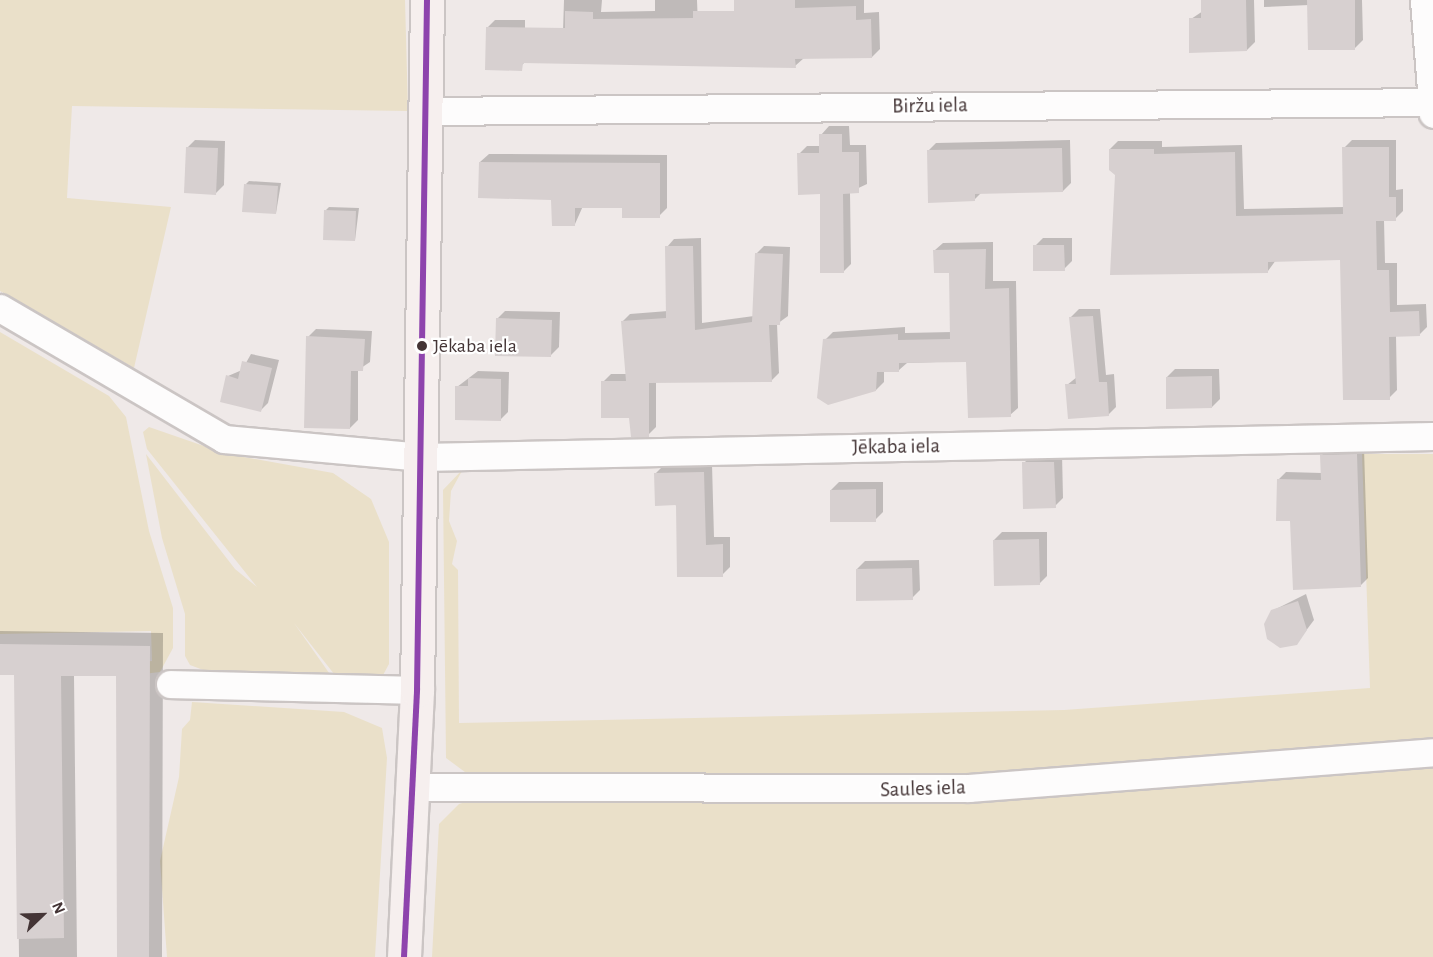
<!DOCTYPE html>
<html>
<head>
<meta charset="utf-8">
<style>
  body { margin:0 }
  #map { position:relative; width:1433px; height:957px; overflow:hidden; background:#efe9e8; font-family:"Alegreya Sans",sans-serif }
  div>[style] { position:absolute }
  .green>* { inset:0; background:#eae0c9 }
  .shadow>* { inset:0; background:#0003 }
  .building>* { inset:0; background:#d7d0d0 }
  .roads { filter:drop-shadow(2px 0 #cbc5c4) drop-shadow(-2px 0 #cbc5c4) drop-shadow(0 2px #cbc5c4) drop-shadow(0 -2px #cbc5c4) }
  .street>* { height:27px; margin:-13.5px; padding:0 13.5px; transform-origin:13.5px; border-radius:13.5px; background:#fdfcfc }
  .secondary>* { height:33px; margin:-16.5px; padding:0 16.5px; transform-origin:16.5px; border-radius:16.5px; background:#f6efee }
  .bus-1>* { height:6px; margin:-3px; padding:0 3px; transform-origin:3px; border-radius:3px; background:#8e44ad }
  .dots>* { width:16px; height:16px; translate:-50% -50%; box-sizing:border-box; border:3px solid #fff; border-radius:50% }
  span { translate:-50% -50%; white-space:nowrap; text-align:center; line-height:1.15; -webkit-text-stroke:4.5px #fff; paint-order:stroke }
  .bus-label { font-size:20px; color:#443536 }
  .left { translate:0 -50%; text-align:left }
  .street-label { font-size:21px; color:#443536 }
  .north { position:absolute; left:12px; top:885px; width:60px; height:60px; -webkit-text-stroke:4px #fff; paint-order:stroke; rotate:67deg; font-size:16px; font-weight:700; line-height:24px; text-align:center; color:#443536 }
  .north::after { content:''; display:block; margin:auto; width:21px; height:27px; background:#443536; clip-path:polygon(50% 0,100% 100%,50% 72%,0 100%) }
</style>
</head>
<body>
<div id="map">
  <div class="green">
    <i style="clip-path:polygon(0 0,405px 0,408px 111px,72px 106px,67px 198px,171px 207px,134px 368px,0 291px)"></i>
    <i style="clip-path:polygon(0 332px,109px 396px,126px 417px,149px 531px,173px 608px,173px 648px,160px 672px,143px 674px,143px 662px,152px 661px,151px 631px,0 634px)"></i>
    <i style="clip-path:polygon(149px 427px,227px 454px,333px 473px,371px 499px,389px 542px,389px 664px,382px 677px,338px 679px,294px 623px,334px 680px,206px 671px,190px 665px,185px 656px,185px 614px,162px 538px,146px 454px,235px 569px,257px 587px,147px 449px,143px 432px)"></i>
    <i style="clip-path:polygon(1362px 454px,1433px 454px,1433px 744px,981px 778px,469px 775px,446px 758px,443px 490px,463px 469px,451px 491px,449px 521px,457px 541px,452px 564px,458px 570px,459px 723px,1064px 710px,1370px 688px)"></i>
    <i style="clip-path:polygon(192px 702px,344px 712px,382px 728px,387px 758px,375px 957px,167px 957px,160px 861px,179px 777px,182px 729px,190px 720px)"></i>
    <i style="clip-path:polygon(1433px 757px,1433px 957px,432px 957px,439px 824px,459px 804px,481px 797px,971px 802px)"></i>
  </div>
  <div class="shadow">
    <i style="clip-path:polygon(564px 0,602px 0,601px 12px,655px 11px,655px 0,697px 0,699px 53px,562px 62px)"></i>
    <i style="clip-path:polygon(736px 0,864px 0,864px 13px,879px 12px,880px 49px,872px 57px,804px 58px,795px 66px)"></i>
    <i style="clip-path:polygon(1202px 0,1254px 0,1255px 42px,1247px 50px,1191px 19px,1203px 11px)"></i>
    <i style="clip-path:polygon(1264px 0,1362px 0,1363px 40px,1355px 48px,1309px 5px,1264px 7px)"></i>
    <i style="clip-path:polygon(495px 20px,525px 20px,525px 62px,517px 70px,487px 28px)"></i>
    <i style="clip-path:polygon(829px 126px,849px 126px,850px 145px,866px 145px,867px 184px,850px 192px,851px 264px,843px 272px,821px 193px,799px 154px,807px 146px,821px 146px,821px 135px)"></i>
    <i style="clip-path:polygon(195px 140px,225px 141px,224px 185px,216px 193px,187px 148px)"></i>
    <i style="clip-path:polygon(1070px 140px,1071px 183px,1063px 191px,982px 192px,974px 200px,928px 151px,936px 143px)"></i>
    <i style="clip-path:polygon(1352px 140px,1396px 140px,1396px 190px,1403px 189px,1403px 211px,1395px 219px,1384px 220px,1385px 263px,1397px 263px,1397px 305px,1426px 304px,1427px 327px,1419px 335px,1396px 336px,1397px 390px,1389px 398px,1342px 259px,1276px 260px,1268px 271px,1116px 174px,1110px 149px,1118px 141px,1162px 141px,1162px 147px,1242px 145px,1244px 209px,1344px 207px,1344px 148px)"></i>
    <i style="clip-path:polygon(489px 154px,667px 155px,667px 208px,659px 216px,624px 207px,583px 206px,575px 224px,553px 198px,480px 162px)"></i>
    <i style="clip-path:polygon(249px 181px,281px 183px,276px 213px,246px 184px)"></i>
    <i style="clip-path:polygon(329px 207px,359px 208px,355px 240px,326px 210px)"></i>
    <i style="clip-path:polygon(701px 238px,702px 323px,754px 316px,756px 254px,764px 246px,790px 247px,788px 316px,777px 324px,779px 373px,771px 381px,656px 381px,656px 427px,648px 435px,603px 382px,611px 374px,627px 374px,622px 322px,630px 314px,668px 311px,667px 247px,674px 239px)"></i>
    <i style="clip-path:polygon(1043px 238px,1072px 238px,1072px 261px,1064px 269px,1035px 246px)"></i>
    <i style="clip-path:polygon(993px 242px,993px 281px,1016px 281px,1018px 408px,1010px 415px,967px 361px,907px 363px,899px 370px,884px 370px,884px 382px,876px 390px,825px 340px,833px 332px,905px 327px,905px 333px,952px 332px,951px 272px,935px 250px,943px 243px)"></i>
    <i style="clip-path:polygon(1079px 309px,1100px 309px,1106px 375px,1114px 374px,1116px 407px,1108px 415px,1067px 385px,1077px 377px,1071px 317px)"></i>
    <i style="clip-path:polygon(505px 311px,560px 312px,559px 347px,551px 355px,497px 319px)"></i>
    <i style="clip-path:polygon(316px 329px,372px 331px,370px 362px,358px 370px,358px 420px,350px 428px,308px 337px)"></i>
    <i style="clip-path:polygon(251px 354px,279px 360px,268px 403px,260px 411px,228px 376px,242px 370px)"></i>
    <i style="clip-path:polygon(1175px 369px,1219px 369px,1220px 399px,1212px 407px,1167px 377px)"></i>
    <i style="clip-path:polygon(478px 371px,509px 372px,508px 412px,500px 420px,457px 387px)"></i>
    <i style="clip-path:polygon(1329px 448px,1364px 448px,1368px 578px,1361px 585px,1291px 520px,1279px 479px,1286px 472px,1322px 473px,1322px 455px)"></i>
    <i style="clip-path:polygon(1062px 454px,1063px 498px,1055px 506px,1024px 463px,1032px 455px)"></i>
    <i style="clip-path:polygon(712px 464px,714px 537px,730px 537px,730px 567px,722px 575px,655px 474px,663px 466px)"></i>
    <i style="clip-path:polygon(839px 482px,883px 482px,883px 512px,875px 520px,831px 490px)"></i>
    <i style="clip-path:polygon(1002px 532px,1047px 532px,1047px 576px,1039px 584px,994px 540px)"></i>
    <i style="clip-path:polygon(919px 560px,920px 590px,912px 598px,857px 569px,865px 561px)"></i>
    <i style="clip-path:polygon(1306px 594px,1314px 620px,1296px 644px,1272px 611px)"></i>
    <i style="clip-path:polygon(0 631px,163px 633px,162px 957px,118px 957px,118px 675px,74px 675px,77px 957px,19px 957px,16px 674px,0 674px)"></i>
  </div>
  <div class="building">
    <i style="clip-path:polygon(734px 0,795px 0,795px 8px,856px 6px,856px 20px,871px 19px,872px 58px,795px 59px,796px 68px,523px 63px,522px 71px,485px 70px,486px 27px,565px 28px,565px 11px,593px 12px,593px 19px,693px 18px,693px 11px,734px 11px)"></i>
    <i style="clip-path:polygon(1201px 0,1246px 0,1247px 51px,1189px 53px,1189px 18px,1201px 18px)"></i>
    <i style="clip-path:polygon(1307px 0,1355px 0,1355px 50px,1308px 50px)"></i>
    <i style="clip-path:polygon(819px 134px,842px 134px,842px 152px,859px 152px,859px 193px,843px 194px,844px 273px,820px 273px,820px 194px,798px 195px,797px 153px,819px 153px)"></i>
    <i style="clip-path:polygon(186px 147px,218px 148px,216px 195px,184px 193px)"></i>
    <i style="clip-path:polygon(1342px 147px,1389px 147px,1389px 197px,1396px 197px,1396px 221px,1376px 221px,1377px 270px,1389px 270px,1390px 312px,1419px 311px,1420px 336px,1389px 337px,1390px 400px,1343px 400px,1340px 260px,1268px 262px,1268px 273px,1110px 275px,1115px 175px,1109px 170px,1109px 149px,1154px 149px,1154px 154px,1235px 152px,1236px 216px,1343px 214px)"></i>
    <i style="clip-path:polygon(1062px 148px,1063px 192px,975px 194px,975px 201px,928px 203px,927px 150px)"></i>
    <i style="clip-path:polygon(479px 162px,660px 163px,660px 218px,622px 218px,622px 208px,575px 208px,575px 226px,552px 226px,551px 200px,478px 198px)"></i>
    <i style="clip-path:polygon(244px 184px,278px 186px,276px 214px,242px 212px)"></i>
    <i style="clip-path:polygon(324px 210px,356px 211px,355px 241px,323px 240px)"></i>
    <i style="clip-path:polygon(1033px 245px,1064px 245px,1065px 271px,1033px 271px)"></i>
    <i style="clip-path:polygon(665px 246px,693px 246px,695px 330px,752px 322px,755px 253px,783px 254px,780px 325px,769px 325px,772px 382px,649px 383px,649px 437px,631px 437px,629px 418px,601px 418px,601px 381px,626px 381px,621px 321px,666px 318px)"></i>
    <i style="clip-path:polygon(986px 249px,985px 289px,1009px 288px,1011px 417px,968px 418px,966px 362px,899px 363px,899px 372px,877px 372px,876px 391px,828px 405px,817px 398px,823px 339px,898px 334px,898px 340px,950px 339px,949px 273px,934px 273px,933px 250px)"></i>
    <i style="clip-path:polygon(1093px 316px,1099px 382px,1107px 382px,1109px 416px,1068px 419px,1065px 384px,1076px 384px,1069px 317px)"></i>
    <i style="clip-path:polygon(496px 318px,552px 320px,551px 357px,495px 356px)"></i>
    <i style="clip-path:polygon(306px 336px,365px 339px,363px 371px,351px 371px,350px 429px,304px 428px)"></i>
    <i style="clip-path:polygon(242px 361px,272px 368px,261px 412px,220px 402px,226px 375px,238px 379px)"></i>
    <i style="clip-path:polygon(1212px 376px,1212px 408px,1166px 409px,1166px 377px)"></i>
    <i style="clip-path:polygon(468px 378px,501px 379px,501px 421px,455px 420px,455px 386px,468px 386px)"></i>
    <i style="clip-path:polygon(1357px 454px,1361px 587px,1293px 590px,1290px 521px,1276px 521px,1277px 479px,1321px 480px,1320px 455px)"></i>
    <i style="clip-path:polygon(1022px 462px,1054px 462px,1056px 508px,1023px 509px)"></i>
    <i style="clip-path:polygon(704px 472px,706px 545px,723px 544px,723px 577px,677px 577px,676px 505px,655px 506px,654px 473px)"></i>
    <i style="clip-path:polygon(876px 489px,876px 522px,830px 522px,830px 490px)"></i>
    <i style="clip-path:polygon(1039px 539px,1040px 585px,994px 586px,993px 540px)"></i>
    <i style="clip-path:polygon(912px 568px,913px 600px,856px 601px,856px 569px)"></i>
    <i style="clip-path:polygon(1298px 601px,1307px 630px,1297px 645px,1280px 648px,1267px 639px,1264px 624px,1271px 610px)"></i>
    <i style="clip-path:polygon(0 644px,150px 646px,149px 957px,117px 957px,116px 676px,61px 676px,64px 938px,17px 939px,14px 675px,0 675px)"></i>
  </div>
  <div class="roads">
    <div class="street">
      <i style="left:1424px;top:0;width:114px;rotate:85.5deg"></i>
      <i style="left:428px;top:111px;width:1004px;rotate:-0.51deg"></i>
      <i style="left:0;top:308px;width:259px;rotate:30.3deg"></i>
      <i style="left:224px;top:439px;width:199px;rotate:5.2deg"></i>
      <i style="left:422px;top:457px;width:1011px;rotate:-1.19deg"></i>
      <i style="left:170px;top:684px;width:247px;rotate:1.4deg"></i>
      <i style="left:412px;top:787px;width:557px;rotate:0.1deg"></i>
      <i style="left:969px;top:788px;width:465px;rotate:-4.4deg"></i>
    </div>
    <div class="secondary">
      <i style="left:404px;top:957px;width:267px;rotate:-87.2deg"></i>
      <i style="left:417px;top:690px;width:690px;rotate:-89.17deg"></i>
    </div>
  </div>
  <div class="bus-1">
    <i style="left:404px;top:957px;width:267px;rotate:-87.2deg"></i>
    <i style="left:417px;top:690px;width:690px;rotate:-89.17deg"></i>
  </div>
  <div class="dots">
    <i style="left:422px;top:346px;background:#443536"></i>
  </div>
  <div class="bus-label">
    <span class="left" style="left:433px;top:346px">Jēkaba iela</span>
  </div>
  <div class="street-label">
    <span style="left:930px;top:106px;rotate:-1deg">Biržu iela</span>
    <span style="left:896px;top:447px;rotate:-1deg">Jēkaba iela</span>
    <span style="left:923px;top:789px;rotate:-2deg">Saules iela</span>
  </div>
  <div class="north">N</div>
</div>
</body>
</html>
